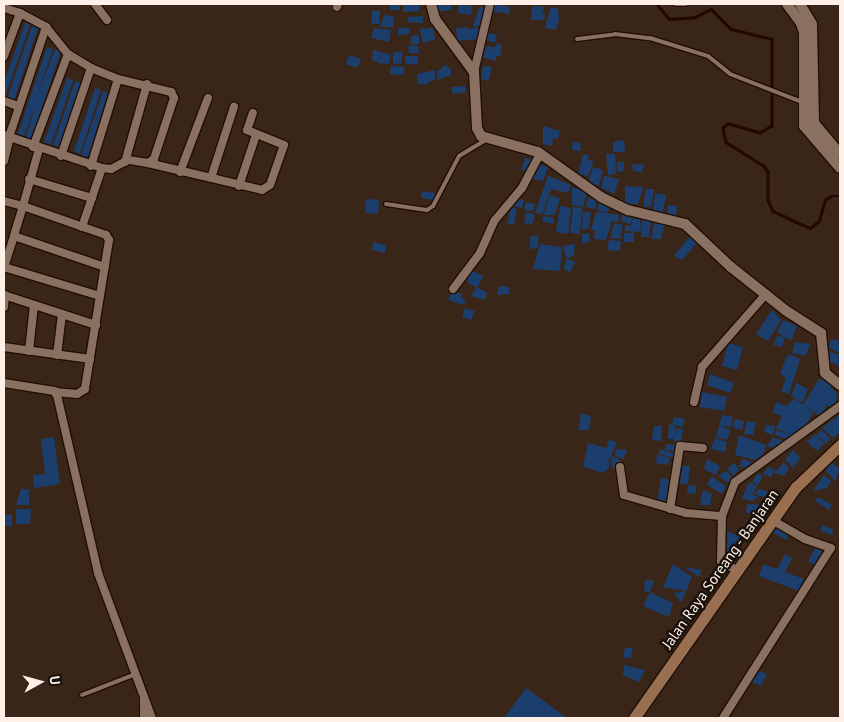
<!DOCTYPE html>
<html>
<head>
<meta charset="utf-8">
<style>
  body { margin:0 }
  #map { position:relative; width:844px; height:722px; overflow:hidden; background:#3a2618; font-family:"PT Sans",sans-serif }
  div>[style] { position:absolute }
  .stream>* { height:2.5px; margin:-1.25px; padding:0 1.25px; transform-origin:1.25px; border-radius:1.25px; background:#210800 }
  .building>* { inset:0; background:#1c3e6d }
  .roads { filter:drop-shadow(1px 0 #210e03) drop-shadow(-1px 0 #210e03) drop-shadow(0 1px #210e03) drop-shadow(0 -1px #210e03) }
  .service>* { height:4px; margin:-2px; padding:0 2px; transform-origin:2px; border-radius:2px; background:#897060 }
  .minor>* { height:8px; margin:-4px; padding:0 4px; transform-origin:4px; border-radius:4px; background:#897060 }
  .tertiary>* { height:10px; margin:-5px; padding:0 5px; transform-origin:5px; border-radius:5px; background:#897060 }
  .secondary>* { height:11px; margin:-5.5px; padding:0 5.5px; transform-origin:5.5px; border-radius:5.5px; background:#996f51 }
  span { translate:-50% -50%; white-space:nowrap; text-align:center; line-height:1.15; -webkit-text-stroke:5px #1a110b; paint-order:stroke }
  .street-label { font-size:15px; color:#fff0e7 }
  .frame { position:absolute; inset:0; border:5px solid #fff0e7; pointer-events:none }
  .north { position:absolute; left:15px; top:657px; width:50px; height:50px; -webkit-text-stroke:4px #1a110b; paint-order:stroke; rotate:83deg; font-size:14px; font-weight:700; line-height:20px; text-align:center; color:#fff0e7 }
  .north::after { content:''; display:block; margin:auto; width:18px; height:22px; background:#fff0e7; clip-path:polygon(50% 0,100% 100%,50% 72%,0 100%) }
</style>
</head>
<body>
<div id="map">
  <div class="stream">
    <i style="left:657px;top:4px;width:19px;rotate:51deg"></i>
    <i style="left:669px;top:19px;width:26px;rotate:-4deg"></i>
    <i style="left:695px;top:17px;width:18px;rotate:-27deg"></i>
    <i style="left:711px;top:9px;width:28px;rotate:45deg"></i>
    <i style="left:731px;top:29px;width:42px;rotate:13.7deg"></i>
    <i style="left:772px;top:39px;width:87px;rotate:90deg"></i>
    <i style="left:772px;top:126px;width:14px;rotate:150deg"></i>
    <i style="left:760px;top:133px;width:33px;rotate:-164deg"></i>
    <i style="left:728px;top:124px;width:6px;rotate:141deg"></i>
    <i style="left:723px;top:128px;width:14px;rotate:78deg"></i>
    <i style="left:726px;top:142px;width:45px;rotate:32.3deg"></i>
    <i style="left:764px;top:166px;width:7px;rotate:56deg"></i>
    <i style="left:768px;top:172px;width:28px;rotate:90deg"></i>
    <i style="left:768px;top:200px;width:12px;rotate:66deg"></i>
    <i style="left:773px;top:211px;width:31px;rotate:25deg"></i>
    <i style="left:801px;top:224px;width:10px;rotate:24deg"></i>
    <i style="left:810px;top:228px;width:11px;rotate:-38deg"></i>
    <i style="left:819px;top:221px;width:22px;rotate:-74deg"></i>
    <i style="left:825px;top:200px;width:7px;rotate:-34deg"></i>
    <i style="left:831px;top:196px;width:9px"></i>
  </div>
  <div class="building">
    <i style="clip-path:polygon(390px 4px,400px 4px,400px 10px,390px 10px)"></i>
    <i style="clip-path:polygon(403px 4px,419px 4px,419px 11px,403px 12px)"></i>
    <i style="clip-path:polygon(433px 4px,451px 4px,451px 10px,436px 12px)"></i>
    <i style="clip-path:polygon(492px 4px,510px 7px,509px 14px,491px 11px)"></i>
    <i style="clip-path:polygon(458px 5px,472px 6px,471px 15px,458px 13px)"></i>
    <i style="clip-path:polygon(532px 6px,544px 7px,543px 13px,537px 13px,545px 14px,544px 20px,531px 20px)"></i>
    <i style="clip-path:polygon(479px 7px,488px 8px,484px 27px,473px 26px)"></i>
    <i style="clip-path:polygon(550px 8px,558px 8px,559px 19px,549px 18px,559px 19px,556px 30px,545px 28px)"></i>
    <i style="clip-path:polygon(372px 11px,380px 11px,379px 24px,371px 24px)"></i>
    <i style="clip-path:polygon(384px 15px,393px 16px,394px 27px,380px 27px)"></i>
    <i style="clip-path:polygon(423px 16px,423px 23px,408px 22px,408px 17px)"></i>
    <i style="clip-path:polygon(26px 20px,31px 22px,4px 100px,4px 82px)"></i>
    <i style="clip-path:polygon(33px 23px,39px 25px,14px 101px,7px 99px)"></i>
    <i style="clip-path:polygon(468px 27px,468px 30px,475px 27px,479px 29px,480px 39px,457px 41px,456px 28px)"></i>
    <i style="clip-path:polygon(374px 28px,391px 30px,389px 42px,371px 38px)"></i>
    <i style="clip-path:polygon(398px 28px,410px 28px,409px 34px,398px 35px)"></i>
    <i style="clip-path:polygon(433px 28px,435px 40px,423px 43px,420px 29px)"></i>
    <i style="clip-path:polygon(488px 33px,497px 35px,495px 43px,486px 40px)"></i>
    <i style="clip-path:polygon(419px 35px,419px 44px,411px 45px,411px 36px)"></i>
    <i style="clip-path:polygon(498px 43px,502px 46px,500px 57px,496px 56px,496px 61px,482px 57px,485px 46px,495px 47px)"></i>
    <i style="clip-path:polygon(408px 46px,418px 46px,419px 53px,409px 53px)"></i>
    <i style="clip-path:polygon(47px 47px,53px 49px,36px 98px,55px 49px,61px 51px,31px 140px,25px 138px,36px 103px,23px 138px,17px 136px)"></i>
    <i style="clip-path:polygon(373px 50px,381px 52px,377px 62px,372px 60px)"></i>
    <i style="clip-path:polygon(381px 52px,391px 55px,389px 64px,378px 63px)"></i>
    <i style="clip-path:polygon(393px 52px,403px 52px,401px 63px,393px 64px)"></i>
    <i style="clip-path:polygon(349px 55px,361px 59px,357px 68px,346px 64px)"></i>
    <i style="clip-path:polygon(405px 56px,418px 56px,418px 64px,406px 64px)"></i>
    <i style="clip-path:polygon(447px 64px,448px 69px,451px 67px,451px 75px,437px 80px,438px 71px)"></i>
    <i style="clip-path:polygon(391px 66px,404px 67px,403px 75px,390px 74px)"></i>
    <i style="clip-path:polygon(483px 66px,492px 67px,489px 81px,481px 79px)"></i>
    <i style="clip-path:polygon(435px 70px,435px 79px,425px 85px,417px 83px,417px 74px)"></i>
    <i style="clip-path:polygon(67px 78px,73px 80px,51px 145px,44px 142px)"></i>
    <i style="clip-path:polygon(75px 81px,82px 83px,60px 148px,53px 145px)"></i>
    <i style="clip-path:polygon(465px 86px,466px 92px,453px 94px,451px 87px)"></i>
    <i style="clip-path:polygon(95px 88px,101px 90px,80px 154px,74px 151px)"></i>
    <i style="clip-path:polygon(103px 91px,108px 93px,88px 157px,81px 155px)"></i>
    <i style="clip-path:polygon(543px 126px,560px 131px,558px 139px,553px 138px,552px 146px,543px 144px)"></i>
    <i style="clip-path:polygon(624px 140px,625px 152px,613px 152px,613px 142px)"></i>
    <i style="clip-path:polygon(573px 141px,581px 144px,580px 151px,572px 150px)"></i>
    <i style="clip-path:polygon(606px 154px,615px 154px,616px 174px,608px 175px)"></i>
    <i style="clip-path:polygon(583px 155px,589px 155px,588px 160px,594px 161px,588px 176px,578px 174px)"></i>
    <i style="clip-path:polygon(525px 158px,534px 160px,529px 172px,521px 170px)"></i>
    <i style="clip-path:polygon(617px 162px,624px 162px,624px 171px,617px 172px)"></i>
    <i style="clip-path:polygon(538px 164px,548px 167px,543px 181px,530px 178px)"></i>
    <i style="clip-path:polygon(632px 164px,644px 165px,642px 172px,633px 171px)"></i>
    <i style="clip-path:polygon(593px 167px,603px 170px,599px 186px,588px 182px)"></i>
    <i style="clip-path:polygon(548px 176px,571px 185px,568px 193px,551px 189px,542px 214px,535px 213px)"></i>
    <i style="clip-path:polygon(604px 176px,619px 179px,614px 194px,601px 188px)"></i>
    <i style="clip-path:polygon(625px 186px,643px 187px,638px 204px,625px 204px)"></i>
    <i style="clip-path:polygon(572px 187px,587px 192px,583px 207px,572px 205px)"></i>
    <i style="clip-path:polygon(645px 189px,654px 189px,651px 207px,644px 207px)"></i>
    <i style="clip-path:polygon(422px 191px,435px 193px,434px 200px,421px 198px)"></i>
    <i style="clip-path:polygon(655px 193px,666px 195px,663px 212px,653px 211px)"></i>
    <i style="clip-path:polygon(550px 195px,560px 198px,555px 215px,543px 215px)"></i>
    <i style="clip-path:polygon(588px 198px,597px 200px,595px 209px,586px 207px)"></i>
    <i style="clip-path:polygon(366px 199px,379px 200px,378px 214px,365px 213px)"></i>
    <i style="clip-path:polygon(516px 199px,524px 200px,522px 208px,512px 206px)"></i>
    <i style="clip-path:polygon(526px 202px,535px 204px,533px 211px,524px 210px)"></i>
    <i style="clip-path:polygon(599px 202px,610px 206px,607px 213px,597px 210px)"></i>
    <i style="clip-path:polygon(668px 205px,677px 206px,676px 216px,667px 215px)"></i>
    <i style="clip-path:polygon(560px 206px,571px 208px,568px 234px,556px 232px)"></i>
    <i style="clip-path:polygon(573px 207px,582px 208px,580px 234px,570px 233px)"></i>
    <i style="clip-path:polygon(511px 208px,517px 209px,514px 224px,507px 224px)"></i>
    <i style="clip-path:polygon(583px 211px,591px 213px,589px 228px,582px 230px)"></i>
    <i style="clip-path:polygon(526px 212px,535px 215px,532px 224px,524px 223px)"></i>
    <i style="clip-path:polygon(596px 212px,619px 215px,618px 222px,612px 221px,606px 240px,594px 239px,595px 231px,591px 230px)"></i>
    <i style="clip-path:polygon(622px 212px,632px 215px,631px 224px,621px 222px)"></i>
    <i style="clip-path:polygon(543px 216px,554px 218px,553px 224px,542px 221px)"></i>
    <i style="clip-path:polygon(633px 218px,640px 219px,641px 232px,625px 231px,625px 225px,631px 226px)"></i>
    <i style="clip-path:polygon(642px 219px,651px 220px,649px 237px,641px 237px)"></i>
    <i style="clip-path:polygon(655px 219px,665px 221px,661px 239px,651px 239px)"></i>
    <i style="clip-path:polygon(614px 223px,623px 225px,620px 239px,610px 238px)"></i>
    <i style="clip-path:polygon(589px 233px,590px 241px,582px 244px,582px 234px)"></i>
    <i style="clip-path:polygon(624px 233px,634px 233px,634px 242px,624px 242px)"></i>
    <i style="clip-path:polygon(538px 235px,538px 248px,530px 249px,530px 237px)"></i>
    <i style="clip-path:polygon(690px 236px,697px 243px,682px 260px,674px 256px)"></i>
    <i style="clip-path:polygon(609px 240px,621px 241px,620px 251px,607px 250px)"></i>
    <i style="clip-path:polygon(373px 242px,386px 245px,385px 253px,372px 250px)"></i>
    <i style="clip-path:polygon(540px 244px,562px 247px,560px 271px,533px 269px)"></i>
    <i style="clip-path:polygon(575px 244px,574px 256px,566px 258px,563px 246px)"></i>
    <i style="clip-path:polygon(567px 258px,575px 262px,570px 272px,563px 269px)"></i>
    <i style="clip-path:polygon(471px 270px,483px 276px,477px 288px,467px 282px)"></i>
    <i style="clip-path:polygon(499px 286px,509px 287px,510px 294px,497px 295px)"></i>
    <i style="clip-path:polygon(477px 287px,487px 293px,485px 300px,471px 296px)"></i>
    <i style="clip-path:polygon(452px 291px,462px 294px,461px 298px,466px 300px,464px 305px,448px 300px)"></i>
    <i style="clip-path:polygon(465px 308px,475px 311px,471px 320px,462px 317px)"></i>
    <i style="clip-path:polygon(772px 310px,781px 320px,768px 341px,756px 334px)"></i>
    <i style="clip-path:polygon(783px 320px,797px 326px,791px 341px,785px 337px,782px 347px,773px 345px,777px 336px,784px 337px,777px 332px)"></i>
    <i style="clip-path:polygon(831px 339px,840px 341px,840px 353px,829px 348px)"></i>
    <i style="clip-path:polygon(795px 342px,810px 344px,806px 356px,792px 353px)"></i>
    <i style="clip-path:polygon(728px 343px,743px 347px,737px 370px,722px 366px)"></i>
    <i style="clip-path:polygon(829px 351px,840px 355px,840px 366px,826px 360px)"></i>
    <i style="clip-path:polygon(788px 354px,800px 359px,789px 394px,781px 391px,786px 378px,780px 373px)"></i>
    <i style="clip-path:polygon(710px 374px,734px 383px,730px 393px,707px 385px)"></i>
    <i style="clip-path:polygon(819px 379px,832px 383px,831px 388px,838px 394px,833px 409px,827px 405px,820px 416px,803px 405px)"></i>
    <i style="clip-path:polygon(796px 383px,808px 389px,803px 402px,791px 396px)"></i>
    <i style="clip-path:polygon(702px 392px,727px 397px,724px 411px,700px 407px)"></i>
    <i style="clip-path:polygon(795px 398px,813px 413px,803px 430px,792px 435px,790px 441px,775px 435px,776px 430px,789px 434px,776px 428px,782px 416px,773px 413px,776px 402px,787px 406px)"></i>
    <i style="clip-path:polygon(581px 413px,591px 416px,589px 430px,578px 430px)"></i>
    <i style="clip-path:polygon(840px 414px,839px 433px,833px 438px,822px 428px)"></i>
    <i style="clip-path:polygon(722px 415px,733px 417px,731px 427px,720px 426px,731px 430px,727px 440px,716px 437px)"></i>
    <i style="clip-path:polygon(674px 417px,685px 419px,683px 427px,672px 424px)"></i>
    <i style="clip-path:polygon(735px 419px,744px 421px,742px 430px,733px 428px)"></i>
    <i style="clip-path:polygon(747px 421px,756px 422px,753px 435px,744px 434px)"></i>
    <i style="clip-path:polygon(669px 424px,676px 425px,675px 439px,668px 439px)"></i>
    <i style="clip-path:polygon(766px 425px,775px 426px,773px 435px,764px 432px)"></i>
    <i style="clip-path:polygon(654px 426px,662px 426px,661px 441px,652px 440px)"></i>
    <i style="clip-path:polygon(677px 428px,683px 429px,681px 443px,674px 442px)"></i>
    <i style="clip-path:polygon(822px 430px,830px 439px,826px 444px,816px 435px)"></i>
    <i style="clip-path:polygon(815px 434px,824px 444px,817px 451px,807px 442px)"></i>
    <i style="clip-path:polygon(739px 435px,766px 445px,764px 453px,756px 460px,735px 455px)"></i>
    <i style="clip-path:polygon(54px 437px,60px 484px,34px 488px,33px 475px,45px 474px,41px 439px)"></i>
    <i style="clip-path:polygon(773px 437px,786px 442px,785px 444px,780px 443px,777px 449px,767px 446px)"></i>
    <i style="clip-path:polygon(715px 438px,727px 442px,725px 452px,711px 449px)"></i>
    <i style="clip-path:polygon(608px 440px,617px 442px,610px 459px,606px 458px,609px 460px,609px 468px,603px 473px,583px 467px,588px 443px,607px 448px)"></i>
    <i style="clip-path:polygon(665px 444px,678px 445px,677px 452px,665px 450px)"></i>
    <i style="clip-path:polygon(616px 449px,627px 450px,624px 459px,615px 456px)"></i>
    <i style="clip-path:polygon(660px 449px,675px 454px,675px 458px,659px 454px)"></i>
    <i style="clip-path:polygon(793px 450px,800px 458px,793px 468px,785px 459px)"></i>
    <i style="clip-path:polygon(657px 454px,670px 458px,668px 465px,656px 463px)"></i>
    <i style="clip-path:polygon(612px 456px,620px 460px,618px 468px,611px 467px)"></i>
    <i style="clip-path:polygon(707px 459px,720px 466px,716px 475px,704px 469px)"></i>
    <i style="clip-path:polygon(742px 459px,752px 462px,749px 469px,739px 466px)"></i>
    <i style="clip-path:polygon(784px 462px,789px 468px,784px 476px,774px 473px)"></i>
    <i style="clip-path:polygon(734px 463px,739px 469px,734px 476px,727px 469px)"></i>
    <i style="clip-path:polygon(832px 463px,840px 469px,835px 481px,825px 470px)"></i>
    <i style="clip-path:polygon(682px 466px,690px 466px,688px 484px,680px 484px)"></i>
    <i style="clip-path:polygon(768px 467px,775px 470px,771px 477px,763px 474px)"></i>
    <i style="clip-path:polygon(726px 471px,732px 477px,728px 483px,718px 476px)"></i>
    <i style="clip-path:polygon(758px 473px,763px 476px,758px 485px,752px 482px)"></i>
    <i style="clip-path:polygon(824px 475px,831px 481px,827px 488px,813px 491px)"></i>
    <i style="clip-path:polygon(711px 476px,726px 486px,722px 494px,707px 485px)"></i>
    <i style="clip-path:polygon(661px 478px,672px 480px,667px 505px,657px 503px)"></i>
    <i style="clip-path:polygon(749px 482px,757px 486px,752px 495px,759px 497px,752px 501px,742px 499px)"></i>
    <i style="clip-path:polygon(696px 485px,696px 494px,687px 493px,688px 486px)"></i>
    <i style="clip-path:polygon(21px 489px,29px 489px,29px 505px,16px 505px)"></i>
    <i style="clip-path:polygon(758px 489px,772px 493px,769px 499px,754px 494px)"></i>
    <i style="clip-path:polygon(703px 490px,712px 494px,710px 505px,700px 505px)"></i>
    <i style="clip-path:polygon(818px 497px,832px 505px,829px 510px,815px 501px)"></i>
    <i style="clip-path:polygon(747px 504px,771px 505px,767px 513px,746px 513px)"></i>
    <i style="clip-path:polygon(16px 509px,31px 509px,30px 524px,16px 524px)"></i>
    <i style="clip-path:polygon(4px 515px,12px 515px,12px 526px,4px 526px)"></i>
    <i style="clip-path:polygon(776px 524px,790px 533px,786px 540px,771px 531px)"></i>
    <i style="clip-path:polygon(823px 525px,834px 530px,831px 535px,820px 530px)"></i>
    <i style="clip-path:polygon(725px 531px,745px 537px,730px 562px,723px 553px)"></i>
    <i style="clip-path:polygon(817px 545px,824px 549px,815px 565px,808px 561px)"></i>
    <i style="clip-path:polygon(785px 554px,792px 558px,785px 572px,804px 579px,799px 591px,759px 576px,763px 564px,777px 569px)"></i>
    <i style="clip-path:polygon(673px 564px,692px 577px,681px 603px,674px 593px,686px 591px,663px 587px)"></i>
    <i style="clip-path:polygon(684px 567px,702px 570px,699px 577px)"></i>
    <i style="clip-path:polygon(645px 580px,654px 581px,650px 592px,644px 591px)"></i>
    <i style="clip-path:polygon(650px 592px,673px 603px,669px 617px,643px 606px)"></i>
    <i style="clip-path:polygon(625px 648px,633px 648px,631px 658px,623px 658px)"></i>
    <i style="clip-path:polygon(624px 665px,645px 670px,639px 682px,623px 675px)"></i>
    <i style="clip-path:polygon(756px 669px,767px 674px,761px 686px,750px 681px)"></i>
    <i style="clip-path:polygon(526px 688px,567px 718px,504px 718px)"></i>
  </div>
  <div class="roads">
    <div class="service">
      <i style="left:676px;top:4px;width:10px"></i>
      <i style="left:577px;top:39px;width:38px;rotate:-7deg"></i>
      <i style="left:615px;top:34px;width:35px;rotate:7deg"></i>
      <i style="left:650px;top:38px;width:61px;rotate:17.2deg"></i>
      <i style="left:708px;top:56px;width:28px;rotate:39deg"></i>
      <i style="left:730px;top:74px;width:77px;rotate:21.3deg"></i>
      <i style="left:386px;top:204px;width:41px;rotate:8.3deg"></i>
      <i style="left:427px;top:210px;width:7px;rotate:-34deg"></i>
      <i style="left:433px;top:206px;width:56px;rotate:-62.5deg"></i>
      <i style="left:459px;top:156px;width:31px;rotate:-31deg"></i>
      <i style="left:82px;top:695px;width:58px;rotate:-21.3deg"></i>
    </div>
    <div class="minor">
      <i style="left:95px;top:4px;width:20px;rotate:53deg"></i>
      <i style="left:337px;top:7px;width:3px;rotate:-72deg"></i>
      <i style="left:4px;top:8px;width:17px;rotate:17deg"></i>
      <i style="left:20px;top:13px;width:30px;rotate:28deg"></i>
      <i style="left:46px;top:27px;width:35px;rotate:51deg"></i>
      <i style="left:68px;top:54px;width:27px;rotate:31deg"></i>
      <i style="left:91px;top:68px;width:29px;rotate:22deg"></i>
      <i style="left:118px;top:79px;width:55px;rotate:13.8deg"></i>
      <i style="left:171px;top:92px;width:7px;rotate:63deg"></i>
      <i style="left:174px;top:98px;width:64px;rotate:108.2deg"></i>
      <i style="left:154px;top:159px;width:7px;rotate:146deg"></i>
      <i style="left:148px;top:163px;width:20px;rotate:-171deg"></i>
      <i style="left:128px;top:160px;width:19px;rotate:152deg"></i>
      <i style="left:111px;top:169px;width:9px;rotate:-174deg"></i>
      <i style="left:102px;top:168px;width:103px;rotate:-161.4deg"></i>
      <i style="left:4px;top:56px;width:46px;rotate:-69.6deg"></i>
      <i style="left:474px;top:72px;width:70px;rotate:-76.8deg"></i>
      <i style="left:4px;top:101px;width:15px;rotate:20deg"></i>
      <i style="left:9px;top:137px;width:116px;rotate:-71.4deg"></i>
      <i style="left:33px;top:147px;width:99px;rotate:-69.4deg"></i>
      <i style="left:39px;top:149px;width:59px;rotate:105.7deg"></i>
      <i style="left:23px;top:206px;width:88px;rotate:19.3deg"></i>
      <i style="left:106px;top:235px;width:6px;rotate:59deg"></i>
      <i style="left:109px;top:240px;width:151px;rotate:99.2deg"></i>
      <i style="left:85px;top:389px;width:9px;rotate:148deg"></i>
      <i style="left:77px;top:394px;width:22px;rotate:-175deg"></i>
      <i style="left:61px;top:156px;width:93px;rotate:-71.2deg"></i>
      <i style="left:4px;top:161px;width:25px;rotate:-76deg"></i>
      <i style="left:125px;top:162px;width:81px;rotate:-74.2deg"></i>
      <i style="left:148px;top:163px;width:117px;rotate:13.3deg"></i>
      <i style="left:262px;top:190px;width:9px;rotate:-32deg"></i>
      <i style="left:270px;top:185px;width:42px;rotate:-70.7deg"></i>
      <i style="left:284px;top:145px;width:40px;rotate:-158deg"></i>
      <i style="left:247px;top:130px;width:18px;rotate:-71deg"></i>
      <i style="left:91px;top:166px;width:91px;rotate:-72.8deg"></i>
      <i style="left:180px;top:172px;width:79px;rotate:-69.3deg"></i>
      <i style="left:211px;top:178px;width:75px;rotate:-72.1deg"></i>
      <i style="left:29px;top:179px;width:66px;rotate:16.8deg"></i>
      <i style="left:239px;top:186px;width:54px;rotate:-71.6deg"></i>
      <i style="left:4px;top:201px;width:20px;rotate:15deg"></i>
      <i style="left:23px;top:206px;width:31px;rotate:107deg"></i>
      <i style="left:82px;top:227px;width:62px;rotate:-71.3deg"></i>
      <i style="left:453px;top:289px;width:45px;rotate:-53.1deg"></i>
      <i style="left:480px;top:253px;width:36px;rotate:-66deg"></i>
      <i style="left:495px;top:220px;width:42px;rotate:-49.8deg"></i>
      <i style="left:522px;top:188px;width:38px;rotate:-62deg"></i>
      <i style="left:4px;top:295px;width:97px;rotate:18.1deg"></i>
      <i style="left:100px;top:296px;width:100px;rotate:-163.2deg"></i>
      <i style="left:4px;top:267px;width:33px;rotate:-72deg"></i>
      <i style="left:14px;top:236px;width:96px;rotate:18.8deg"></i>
      <i style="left:4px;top:307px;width:12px;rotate:-85deg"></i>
      <i style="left:4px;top:347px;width:87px;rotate:7.9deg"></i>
      <i style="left:29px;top:351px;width:46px;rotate:-83.8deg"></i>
      <i style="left:57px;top:355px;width:41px;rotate:-83deg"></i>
      <i style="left:4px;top:383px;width:51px;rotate:9.1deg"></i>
      <i style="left:54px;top:391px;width:5px;rotate:53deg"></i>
      <i style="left:57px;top:395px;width:183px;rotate:77deg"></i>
      <i style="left:98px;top:573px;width:155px;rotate:69.6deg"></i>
      <i style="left:694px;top:402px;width:36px;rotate:-77deg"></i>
      <i style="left:702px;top:367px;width:97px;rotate:-48.8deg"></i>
      <i style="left:620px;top:467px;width:28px;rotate:82deg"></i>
      <i style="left:624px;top:495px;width:65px;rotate:16.2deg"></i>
      <i style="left:686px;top:513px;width:36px;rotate:5deg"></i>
      <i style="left:722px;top:516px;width:36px;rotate:-69deg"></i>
      <i style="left:735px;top:482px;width:130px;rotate:-35.9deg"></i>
      <i style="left:670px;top:509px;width:64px;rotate:-81deg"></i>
      <i style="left:680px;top:446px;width:23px;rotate:5deg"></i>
      <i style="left:722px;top:516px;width:45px;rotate:91.3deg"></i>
      <i style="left:721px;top:561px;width:17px;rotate:31deg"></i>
      <i style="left:144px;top:718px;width:20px;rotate:-90deg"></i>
      <i style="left:723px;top:718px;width:201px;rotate:-57.6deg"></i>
      <i style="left:831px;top:548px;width:28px;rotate:-161deg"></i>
      <i style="left:805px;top:539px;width:38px;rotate:-150deg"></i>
    </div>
    <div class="tertiary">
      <i style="left:431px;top:4px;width:16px;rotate:75deg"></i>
      <i style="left:435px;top:19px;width:66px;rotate:53.7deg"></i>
      <i style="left:474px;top:72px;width:56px;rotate:86.9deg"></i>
      <i style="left:477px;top:128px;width:9px;rotate:63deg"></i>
      <i style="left:481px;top:136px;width:59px;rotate:15.7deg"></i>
      <i style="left:538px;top:152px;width:77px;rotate:35.5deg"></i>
      <i style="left:601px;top:197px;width:30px;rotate:26deg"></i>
      <i style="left:628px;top:210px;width:59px;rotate:13.8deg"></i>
      <i style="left:685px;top:224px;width:63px;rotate:43.1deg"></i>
      <i style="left:731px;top:267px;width:69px;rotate:38.5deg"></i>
      <i style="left:785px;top:310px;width:43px;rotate:32.6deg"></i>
      <i style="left:821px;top:333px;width:40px;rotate:84.3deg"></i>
      <i style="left:825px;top:373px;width:19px;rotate:39deg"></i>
      <i style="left:787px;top:4px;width:24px;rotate:54deg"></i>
      <i style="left:801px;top:23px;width:10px;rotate:73deg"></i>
      <i style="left:804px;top:33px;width:93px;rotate:90deg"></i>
      <i style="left:804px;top:126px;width:55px;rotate:49.4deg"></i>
      <i style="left:800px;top:4px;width:23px;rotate:59deg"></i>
      <i style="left:812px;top:24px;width:99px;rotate:88.8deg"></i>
      <i style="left:814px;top:123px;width:40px;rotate:50deg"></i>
    </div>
    <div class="secondary">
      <i style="left:634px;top:718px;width:282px;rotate:-55deg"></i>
      <i style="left:796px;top:487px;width:61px;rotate:-43.7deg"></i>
    </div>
  </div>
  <div class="street-label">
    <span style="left:720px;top:569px;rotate:-55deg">Jalan Raya Soreang - Banjaran</span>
  </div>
  <div class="frame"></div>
  <div class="north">U</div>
</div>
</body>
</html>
